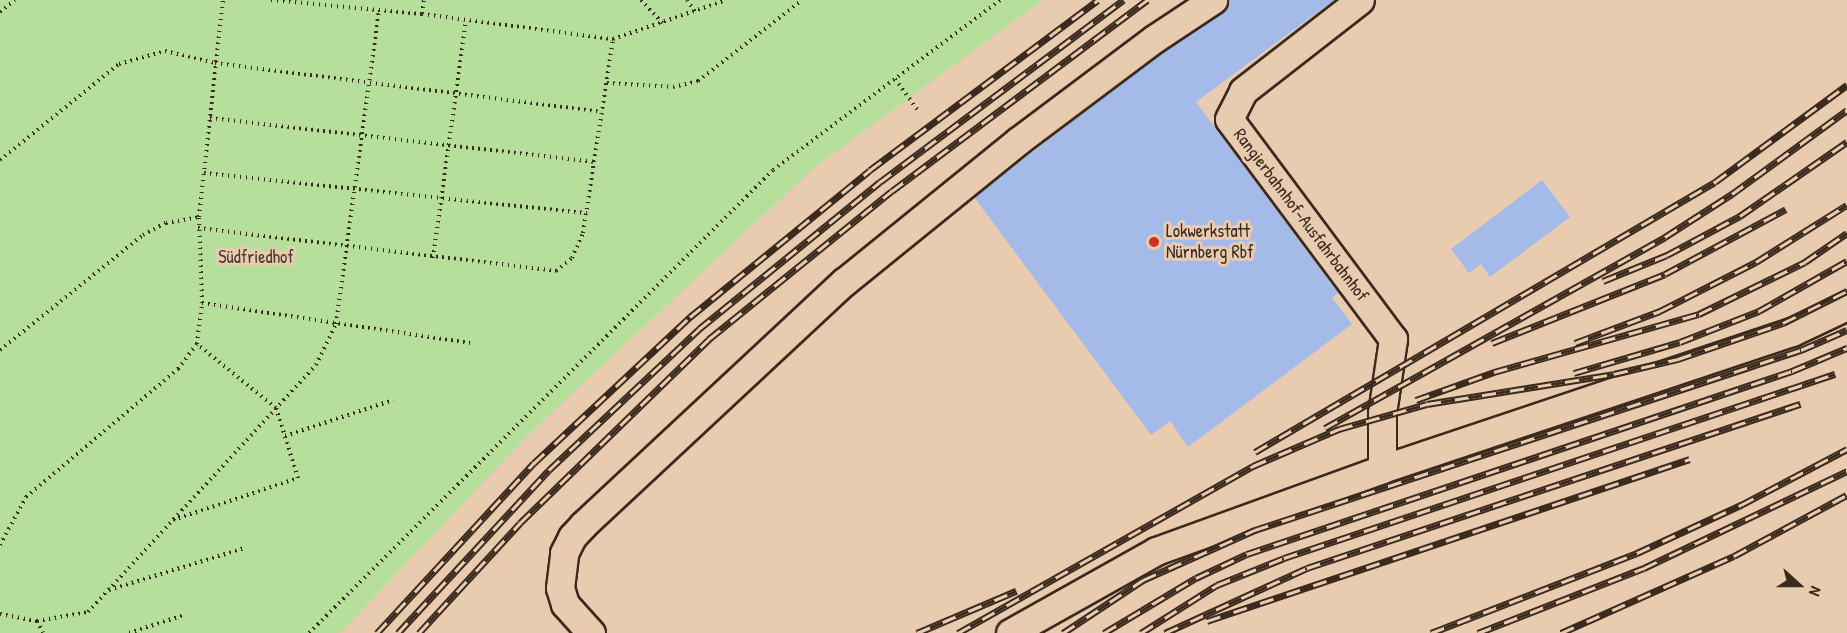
<!DOCTYPE html>
<html>
<head>
<meta charset="utf-8">
<style>
  body { margin:0 }
  #map { position:relative; width:1847px; height:633px; overflow:hidden; background:#e9ccb0; font-family:"Patrick Hand",sans-serif }
  div>[style] { position:absolute }
  .green>* { inset:0; background:#b7df9c }
  .building>* { inset:0; background:#a4bae8 }
  .path>* { height:4px; margin-top:-2px; transform-origin:0; background:repeating-linear-gradient(90deg,#3b2a1e 0 1.5px,transparent 0 6px) }
  .roads { filter:drop-shadow(2px 0 #3b2a1e) drop-shadow(-2px 0 #3b2a1e) drop-shadow(0 2px #3b2a1e) drop-shadow(0 -2px #3b2a1e) }
  .minor>* { height:27px; margin:-13.5px; padding:0 13.5px; transform-origin:13.5px; border-radius:13.5px; background:#e9ccb0 }
  .rail>* { height:7px; margin-top:-3.5px; transform-origin:0; background:repeating-linear-gradient(90deg,#e9ccb0 0 14px,#3b2a1e 0 28px); box-sizing:border-box; border-block:2px solid #3b2a1e }
  .dots>* { width:16px; height:16px; translate:-50% -50%; box-sizing:border-box; border:3px solid #e9ccb0; border-radius:50% }
  span { translate:-50% -50%; white-space:nowrap; text-align:center; line-height:1.15; -webkit-text-stroke:6px #e9ccb0; paint-order:stroke }
  .street-label { font-size:18px; color:#3b2a1e }
  .poi-label { font-size:18px; color:#3b2a1e }
  .left { translate:0 -50%; text-align:left }
  .park-label { font-size:18px; color:#473c2b }
  .north { position:absolute; left:1769px; top:555px; width:60px; height:60px; -webkit-text-stroke:4px #e9ccb0; paint-order:stroke; rotate:111deg; font-size:16px; font-weight:700; line-height:24px; text-align:center; color:#3b2a1e }
  .north::after { content:''; display:block; margin:auto; width:21px; height:27px; background:#3b2a1e; clip-path:polygon(50% 0,100% 100%,50% 72%,0 100%) }
</style>
</head>
<body>
<div id="map">
  <div class="green">
    <i style="clip-path:polygon(0 0,1043px 0,816px 166px,531px 432px,340px 633px,0 633px)"></i>
  </div>
  <div class="building">
    <i style="clip-path:polygon(1231px 0,1334px 0,1196px 102px,1338px 293px,1332px 298px,1352px 324px,1188px 447px,1170px 421px,1151px 435px,974px 197px,1163px 52px,1222px 13px)"></i>
    <i style="clip-path:polygon(1542px 180px,1570px 217px,1490px 277px,1481px 264px,1469px 273px,1451px 249px)"></i>
  </div>
  <div class="path">
    <i style="left:271px;top:0;width:152px;rotate:5.3deg"></i>
    <i style="left:422px;top:14px;width:193px;rotate:7.5deg"></i>
    <i style="left:613px;top:39px;width:120px;rotate:-19deg"></i>
    <i style="left:641px;top:0;width:33px;rotate:47deg"></i>
    <i style="left:687px;top:0;width:16px;rotate:55deg"></i>
    <i style="left:0;top:12px;width:19px;rotate:-39deg"></i>
    <i style="left:422px;top:14px;width:14px;rotate:-82deg"></i>
    <i style="left:895px;top:79px;width:41px;rotate:54deg"></i>
    <i style="left:607px;top:83px;width:66px;rotate:3.5deg"></i>
    <i style="left:673px;top:87px;width:26px;rotate:-13deg"></i>
    <i style="left:698px;top:81px;width:132px;rotate:-37.9deg"></i>
    <i style="left:210px;top:118px;width:387px;rotate:6.5deg"></i>
    <i style="left:0;top:160px;width:153px;rotate:-38.9deg"></i>
    <i style="left:119px;top:64px;width:48px;rotate:-15.8deg"></i>
    <i style="left:165px;top:51px;width:51px;rotate:13.5deg"></i>
    <i style="left:215px;top:63px;width:390px;rotate:7.2deg"></i>
    <i style="left:204px;top:173px;width:385px;rotate:6deg"></i>
    <i style="left:198px;top:228px;width:361px;rotate:6.8deg"></i>
    <i style="left:556px;top:271px;width:21px;rotate:-39deg"></i>
    <i style="left:572px;top:258px;width:27px;rotate:-66deg"></i>
    <i style="left:583px;top:233px;width:196px;rotate:-81.2deg"></i>
    <i style="left:433px;top:258px;width:240px;rotate:-82.1deg"></i>
    <i style="left:202px;top:303px;width:271px;rotate:8.5deg"></i>
    <i style="left:0;top:350px;width:184px;rotate:-38.8deg"></i>
    <i style="left:143px;top:235px;width:26px;rotate:-28deg"></i>
    <i style="left:166px;top:223px;width:34px;rotate:-10deg"></i>
    <i style="left:199px;top:217px;width:218px;rotate:-83.7deg"></i>
    <i style="left:285px;top:436px;width:114px;rotate:-18.4deg"></i>
    <i style="left:173px;top:520px;width:132px;rotate:-18.6deg"></i>
    <i style="left:298px;top:478px;width:73px;rotate:-107.4deg"></i>
    <i style="left:276px;top:408px;width:102px;rotate:-141deg"></i>
    <i style="left:0;top:545px;width:55px;rotate:-61.6deg"></i>
    <i style="left:26px;top:497px;width:199px;rotate:-40.1deg"></i>
    <i style="left:178px;top:369px;width:31px;rotate:-53deg"></i>
    <i style="left:197px;top:344px;width:41px;rotate:-83deg"></i>
    <i style="left:202px;top:303px;width:86px;rotate:-92deg"></i>
    <i style="left:109px;top:590px;width:142px;rotate:-17.2deg"></i>
    <i style="left:0;top:614px;width:38px;rotate:11deg"></i>
    <i style="left:37px;top:621px;width:52px;rotate:-10deg"></i>
    <i style="left:88px;top:612px;width:336px;rotate:-47.3deg"></i>
    <i style="left:316px;top:365px;width:46px;rotate:-64deg"></i>
    <i style="left:336px;top:324px;width:317px;rotate:-82.2deg"></i>
    <i style="left:37px;top:621px;width:13px;rotate:63deg"></i>
    <i style="left:129px;top:633px;width:58px;rotate:-18.1deg"></i>
    <i style="left:309px;top:633px;width:655px;rotate:-44.94deg"></i>
    <i style="left:773px;top:170px;width:284px;rotate:-36.8deg"></i>
  </div>
  <div class="roads">
    <div class="minor">
      <i style="left:1382px;top:469px;width:432px;rotate:-18.5deg"></i>
      <i style="left:1792px;top:332px;width:61px;rotate:-25.3deg"></i>
      <i style="left:591px;top:633px;width:39px;rotate:-132deg"></i>
      <i style="left:565px;top:604px;width:17px;rotate:-107deg"></i>
      <i style="left:560px;top:588px;width:35px;rotate:-83deg"></i>
      <i style="left:564px;top:553px;width:18px;rotate:-63deg"></i>
      <i style="left:572px;top:537px;width:16px;rotate:-47deg"></i>
      <i style="left:583px;top:525px;width:357px;rotate:-43deg"></i>
      <i style="left:844px;top:282px;width:224px;rotate:-39deg"></i>
      <i style="left:1018px;top:141px;width:170px;rotate:-36.9deg"></i>
      <i style="left:1154px;top:39px;width:71px;rotate:-33.5deg"></i>
      <i style="left:1010px;top:633px;width:167px;rotate:-29.3deg"></i>
      <i style="left:1156px;top:551px;width:240px;rotate:-19.9deg"></i>
      <i style="left:1382px;top:469px;width:56px;rotate:-90deg"></i>
      <i style="left:1382px;top:413px;width:75px;rotate:-81.5deg"></i>
      <i style="left:1393px;top:339px;width:274px;rotate:-126.7deg"></i>
      <i style="left:1229px;top:119px;width:31px;rotate:-63deg"></i>
      <i style="left:1243px;top:91px;width:148px;rotate:-37.9deg"></i>
    </div>
  </div>
  <div class="rail">
    <i style="left:1603px;top:281px;width:69px;rotate:-22.1deg"></i>
    <i style="left:1667px;top:255px;width:83px;rotate:-28.1deg"></i>
    <i style="left:1740px;top:216px;width:130px;rotate:-34.7deg"></i>
    <i style="left:1492px;top:343px;width:186px;rotate:-21.7deg"></i>
    <i style="left:1665px;top:274px;width:137px;rotate:-28.2deg"></i>
    <i style="left:1575px;top:343px;width:91px;rotate:-20.6deg"></i>
    <i style="left:1660px;top:311px;width:108px;rotate:-27deg"></i>
    <i style="left:1756px;top:262px;width:107px;rotate:-32.1deg"></i>
    <i style="left:1574px;top:373px;width:110px;rotate:-16.3deg"></i>
    <i style="left:1680px;top:342px;width:85px;rotate:-21.4deg"></i>
    <i style="left:1759px;top:311px;width:101px;rotate:-29.6deg"></i>
    <i style="left:1416px;top:400px;width:83px;rotate:-19.7deg"></i>
    <i style="left:1494px;top:372px;width:213px;rotate:-15.8deg"></i>
    <i style="left:1699px;top:314px;width:118px;rotate:-26.1deg"></i>
    <i style="left:1805px;top:262px;width:51px;rotate:-34.6deg"></i>
    <i style="left:1325px;top:428px;width:390px;rotate:-29.3deg"></i>
    <i style="left:1665px;top:237px;width:80px;rotate:-32.7deg"></i>
    <i style="left:1732px;top:194px;width:142px;rotate:-36.1deg"></i>
    <i style="left:1255px;top:452px;width:533px;rotate:-30.41deg"></i>
    <i style="left:1715px;top:182px;width:164px;rotate:-36.3deg"></i>
    <i style="left:1207px;top:621px;width:509px;rotate:-18.54deg"></i>
    <i style="left:377px;top:633px;width:231px;rotate:-47.3deg"></i>
    <i style="left:534px;top:463px;width:214px;rotate:-43.1deg"></i>
    <i style="left:690px;top:317px;width:232px;rotate:-39.2deg"></i>
    <i style="left:870px;top:170px;width:284px;rotate:-36.7deg"></i>
    <i style="left:398px;top:633px;width:222px;rotate:-47.2deg"></i>
    <i style="left:549px;top:470px;width:206px;rotate:-43.2deg"></i>
    <i style="left:699px;top:329px;width:233px;rotate:-39.1deg"></i>
    <i style="left:880px;top:182px;width:304px;rotate:-36.8deg"></i>
    <i style="left:419px;top:633px;width:149px;rotate:-47.4deg"></i>
    <i style="left:520px;top:523px;width:264px;rotate:-44.2deg"></i>
    <i style="left:709px;top:339px;width:235px;rotate:-39deg"></i>
    <i style="left:892px;top:191px;width:319px;rotate:-36.8deg"></i>
    <i style="left:917px;top:633px;width:108px;rotate:-23deg"></i>
    <i style="left:958px;top:633px;width:339px;rotate:-29.5deg"></i>
    <i style="left:1253px;top:466px;width:94px;rotate:-23.3deg"></i>
    <i style="left:1339px;top:429px;width:91px;rotate:-15.9deg"></i>
    <i style="left:1427px;top:404px;width:189px;rotate:-9.1deg"></i>
    <i style="left:1614px;top:374px;width:66px;rotate:-13.2deg"></i>
    <i style="left:1678px;top:359px;width:111px;rotate:-18.9deg"></i>
    <i style="left:1783px;top:323px;width:72px;rotate:-26.6deg"></i>
    <i style="left:1063px;top:633px;width:96px;rotate:-33.5deg"></i>
    <i style="left:1143px;top:580px;width:123px;rotate:-24.1deg"></i>
    <i style="left:1255px;top:530px;width:575px;rotate:-18.25deg"></i>
    <i style="left:1801px;top:350px;width:50px;rotate:-23.5deg"></i>
    <i style="left:1104px;top:633px;width:107px;rotate:-30.9deg"></i>
    <i style="left:1196px;top:578px;width:56px;rotate:-25.2deg"></i>
    <i style="left:1247px;top:554px;width:575px;rotate:-18.56deg"></i>
    <i style="left:1792px;top:371px;width:60px;rotate:-22.7deg"></i>
    <i style="left:1141px;top:633px;width:90px;rotate:-32.3deg"></i>
    <i style="left:1217px;top:585px;width:72px;rotate:-21.9deg"></i>
    <i style="left:1284px;top:558px;width:581px;rotate:-18.47deg"></i>
    <i style="left:1165px;top:633px;width:156px;rotate:-24.6deg"></i>
    <i style="left:1307px;top:568px;width:520px;rotate:-18.4deg"></i>
    <i style="left:1431px;top:633px;width:221px;rotate:-21.2deg"></i>
    <i style="left:1637px;top:553px;width:115px;rotate:-24.8deg"></i>
    <i style="left:1741px;top:505px;width:120px;rotate:-27.8deg"></i>
    <i style="left:1478px;top:633px;width:178px;rotate:-21.4deg"></i>
    <i style="left:1644px;top:568px;width:225px;rotate:-25.5deg"></i>
    <i style="left:1561px;top:633px;width:189px;rotate:-24deg"></i>
    <i style="left:1734px;top:556px;width:128px;rotate:-28.4deg"></i>
  </div>
  <div class="dots">
    <i style="left:1154px;top:242px;background:#c8321e"></i>
  </div>
  <div class="street-label">
    <span style="left:1301px;top:215px;rotate:53deg">Rangierbahnhof-Ausfahrbahnhof</span>
  </div>
  <div class="poi-label">
    <span class="left" style="left:1166px;top:242px">Lokwerkstatt<br>Nürnberg Rbf</span>
  </div>
  <div class="park-label">
    <span style="left:256px;top:257px">Südfriedhof</span>
  </div>
  <div class="north">N</div>
</div>
</body>
</html>
